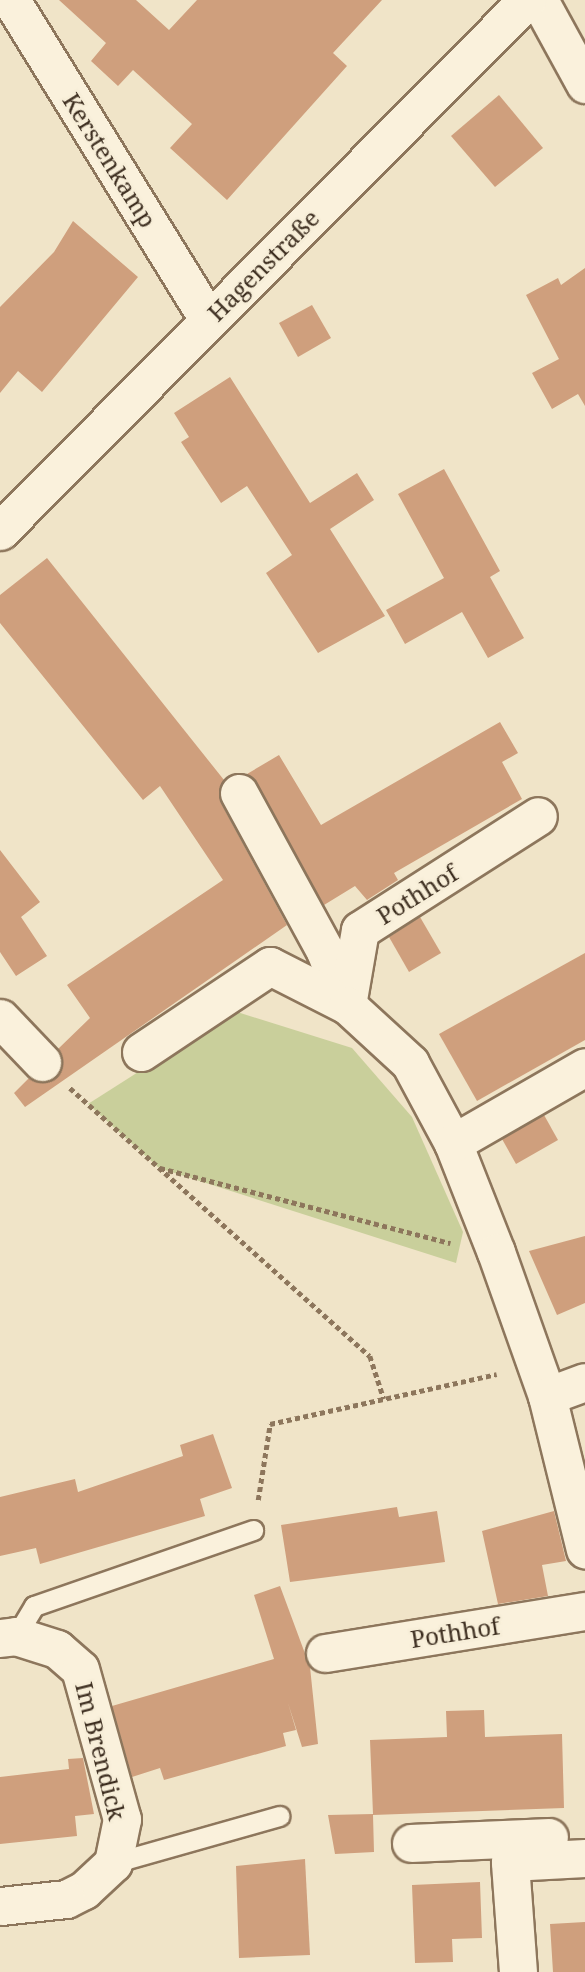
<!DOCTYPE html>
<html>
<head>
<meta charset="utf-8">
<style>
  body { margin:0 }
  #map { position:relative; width:585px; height:1972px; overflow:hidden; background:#f0e4c8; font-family:"Noto Serif",serif }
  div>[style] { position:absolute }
  .green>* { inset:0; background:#c9cf9b }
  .building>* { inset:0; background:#cf9f7d }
  .path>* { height:4.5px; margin-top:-2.25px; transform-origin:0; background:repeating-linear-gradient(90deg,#8d765c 0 5px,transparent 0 8.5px) }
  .roads { filter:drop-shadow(2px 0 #8d765c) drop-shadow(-2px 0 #8d765c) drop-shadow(0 2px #8d765c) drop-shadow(0 -2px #8d765c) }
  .lane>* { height:19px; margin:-9.5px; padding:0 9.5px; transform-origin:9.5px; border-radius:9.5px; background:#faf1dc }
  .street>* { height:37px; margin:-18.5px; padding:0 18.5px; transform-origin:18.5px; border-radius:18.5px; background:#faf1dc }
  span { translate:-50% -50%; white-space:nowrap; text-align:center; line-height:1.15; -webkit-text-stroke:5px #f7eed8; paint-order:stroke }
  .street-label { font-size:24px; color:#3d2e20 }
</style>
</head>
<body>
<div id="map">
  <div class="green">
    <i style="clip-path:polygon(234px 1011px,352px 1048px,412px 1117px,463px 1232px,456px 1263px,159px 1168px,88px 1104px)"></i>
  </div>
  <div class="building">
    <i style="clip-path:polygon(59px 0,136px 0,169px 30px,197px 0,382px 0,333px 53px,347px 66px,227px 200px,170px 148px,192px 124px,133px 70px,118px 86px,91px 61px,106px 43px)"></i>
    <i style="clip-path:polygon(499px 95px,543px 148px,495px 187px,451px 136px)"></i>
    <i style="clip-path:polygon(73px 221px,138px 277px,42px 392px,18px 371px,0 393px,0 307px,54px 252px)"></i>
    <i style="clip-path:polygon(585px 268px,585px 406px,578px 394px,552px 409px,532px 373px,559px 359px,526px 295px,558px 278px,561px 285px)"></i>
    <i style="clip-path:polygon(312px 305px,331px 338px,298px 357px,279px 323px)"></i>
    <i style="clip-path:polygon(230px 377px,310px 503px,357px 473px,374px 500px,330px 529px,385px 616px,318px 653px,266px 573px,292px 555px,247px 486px,221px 503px,181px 442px,189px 437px,174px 413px)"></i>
    <i style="clip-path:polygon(444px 469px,500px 571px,490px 577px,524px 638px,488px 658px,462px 612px,405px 644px,386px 610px,444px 578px,398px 494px)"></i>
    <i style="clip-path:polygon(47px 558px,224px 780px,221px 803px,287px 925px,25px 1107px,14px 1093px,29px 1078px,46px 1082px,57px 1077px,62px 1067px,58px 1049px,90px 1018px,67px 985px,223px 880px,160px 786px,143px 800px,0 623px,0 595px)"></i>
    <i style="clip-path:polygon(500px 722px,518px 753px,502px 762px,522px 799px,394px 873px,398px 880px,367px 900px,355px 886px,324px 905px,247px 774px,279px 755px,321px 825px)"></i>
    <i style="clip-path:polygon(0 850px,40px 902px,21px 917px,47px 956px,16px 976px,0 952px)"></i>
    <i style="clip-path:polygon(420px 917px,441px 953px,409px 972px,389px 937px)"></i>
    <i style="clip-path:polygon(585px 953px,585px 1040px,477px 1101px,439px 1034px)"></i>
    <i style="clip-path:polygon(544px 1115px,558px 1140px,516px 1164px,502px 1139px)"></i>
    <i style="clip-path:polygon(585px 1236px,585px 1303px,557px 1315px,529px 1251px)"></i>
    <i style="clip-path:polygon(213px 1434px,232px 1488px,200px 1499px,205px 1516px,40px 1564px,36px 1548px,0 1556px,0 1497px,75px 1479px,78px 1492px,183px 1456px,180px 1445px)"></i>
    <i style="clip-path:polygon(397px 1507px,399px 1517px,437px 1511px,445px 1562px,290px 1582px,281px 1525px)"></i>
    <i style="clip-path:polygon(554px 1511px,566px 1561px,542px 1565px,548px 1596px,498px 1604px,482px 1531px)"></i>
    <i style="clip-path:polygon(280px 1586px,310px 1667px,318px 1744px,302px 1747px,288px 1703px,296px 1730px,283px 1733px,286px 1746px,164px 1780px,160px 1768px,132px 1777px,112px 1706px,274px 1659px,254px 1595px)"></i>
    <i style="clip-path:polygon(484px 1710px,485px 1737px,562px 1734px,564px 1808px,373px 1815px,374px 1852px,335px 1854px,328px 1815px,373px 1814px,370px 1740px,447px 1737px,446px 1711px)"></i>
    <i style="clip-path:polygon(83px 1758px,94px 1814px,75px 1816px,77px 1836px,0 1844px,0 1777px,69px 1769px,68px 1759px)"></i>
    <i style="clip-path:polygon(305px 1859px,310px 1955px,239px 1958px,236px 1866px)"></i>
    <i style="clip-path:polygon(480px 1882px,482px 1938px,452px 1939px,453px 1962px,415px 1963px,412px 1885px)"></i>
    <i style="clip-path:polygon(585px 1922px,585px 1972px,553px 1972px,550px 1924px)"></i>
  </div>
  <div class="path">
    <i style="left:70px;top:1088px;width:402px;rotate:41.8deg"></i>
    <i style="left:370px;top:1356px;width:45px;rotate:72deg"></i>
    <i style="left:160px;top:1168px;width:300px;rotate:14.5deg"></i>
    <i style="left:258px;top:1500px;width:77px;rotate:-81deg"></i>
    <i style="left:270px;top:1424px;width:232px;rotate:-12.4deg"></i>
  </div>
  <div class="roads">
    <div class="lane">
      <i style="left:16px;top:1636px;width:35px;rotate:-59deg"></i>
      <i style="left:34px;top:1606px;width:232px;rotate:-19.1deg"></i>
      <i style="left:113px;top:1863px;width:173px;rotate:-15.8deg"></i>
    </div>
    <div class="street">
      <i style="left:11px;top:0;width:375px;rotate:58.3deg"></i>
      <i style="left:539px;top:0;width:96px;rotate:61.3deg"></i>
      <i style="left:0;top:531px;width:748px;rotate:-45.22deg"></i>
      <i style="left:239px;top:793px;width:180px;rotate:61.4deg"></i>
      <i style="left:325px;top:951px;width:57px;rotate:68.4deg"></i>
      <i style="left:347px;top:1005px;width:76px;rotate:-80.2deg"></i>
      <i style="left:360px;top:930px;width:211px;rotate:-32.6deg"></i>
      <i style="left:0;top:1018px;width:61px;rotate:46.3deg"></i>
      <i style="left:141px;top:1052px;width:155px;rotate:-33.7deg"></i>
      <i style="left:270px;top:966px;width:86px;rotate:26.9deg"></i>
      <i style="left:347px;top:1005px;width:86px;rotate:42.6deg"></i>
      <i style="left:410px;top:1063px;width:91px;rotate:61.7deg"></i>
      <i style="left:453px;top:1143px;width:117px;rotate:68.5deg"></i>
      <i style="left:496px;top:1252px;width:153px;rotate:70.5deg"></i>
      <i style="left:547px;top:1396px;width:158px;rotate:76.1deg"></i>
      <i style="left:453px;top:1143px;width:152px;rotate:-29.9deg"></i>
      <i style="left:547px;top:1396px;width:40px;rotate:-20.2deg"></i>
      <i style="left:0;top:1638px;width:16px;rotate:-7deg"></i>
      <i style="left:16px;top:1636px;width:43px;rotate:17.6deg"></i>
      <i style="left:57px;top:1649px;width:30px;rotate:41deg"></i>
      <i style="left:80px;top:1669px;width:156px;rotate:74.4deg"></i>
      <i style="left:122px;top:1819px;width:45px;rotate:101.6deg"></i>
      <i style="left:113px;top:1863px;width:40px;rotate:137deg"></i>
      <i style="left:84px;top:1890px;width:20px;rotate:153deg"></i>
      <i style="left:66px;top:1899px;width:66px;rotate:173.9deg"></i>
      <i style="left:325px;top:1653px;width:263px;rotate:-9.2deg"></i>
      <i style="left:411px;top:1843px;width:138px;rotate:-2.5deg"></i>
      <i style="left:518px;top:1972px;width:110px;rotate:-94.2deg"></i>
      <i style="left:510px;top:1862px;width:75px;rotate:-3.1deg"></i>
    </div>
  </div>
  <div class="street-label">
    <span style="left:110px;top:160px;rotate:58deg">Kerstenkamp</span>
    <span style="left:263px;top:265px;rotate:-45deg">Hagenstraße</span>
    <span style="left:417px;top:894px;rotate:-32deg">Pothhof</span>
    <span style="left:455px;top:1632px;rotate:-9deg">Pothhof</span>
    <span style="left:101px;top:1751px;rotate:76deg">Im Brendick</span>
  </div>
</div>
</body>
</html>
